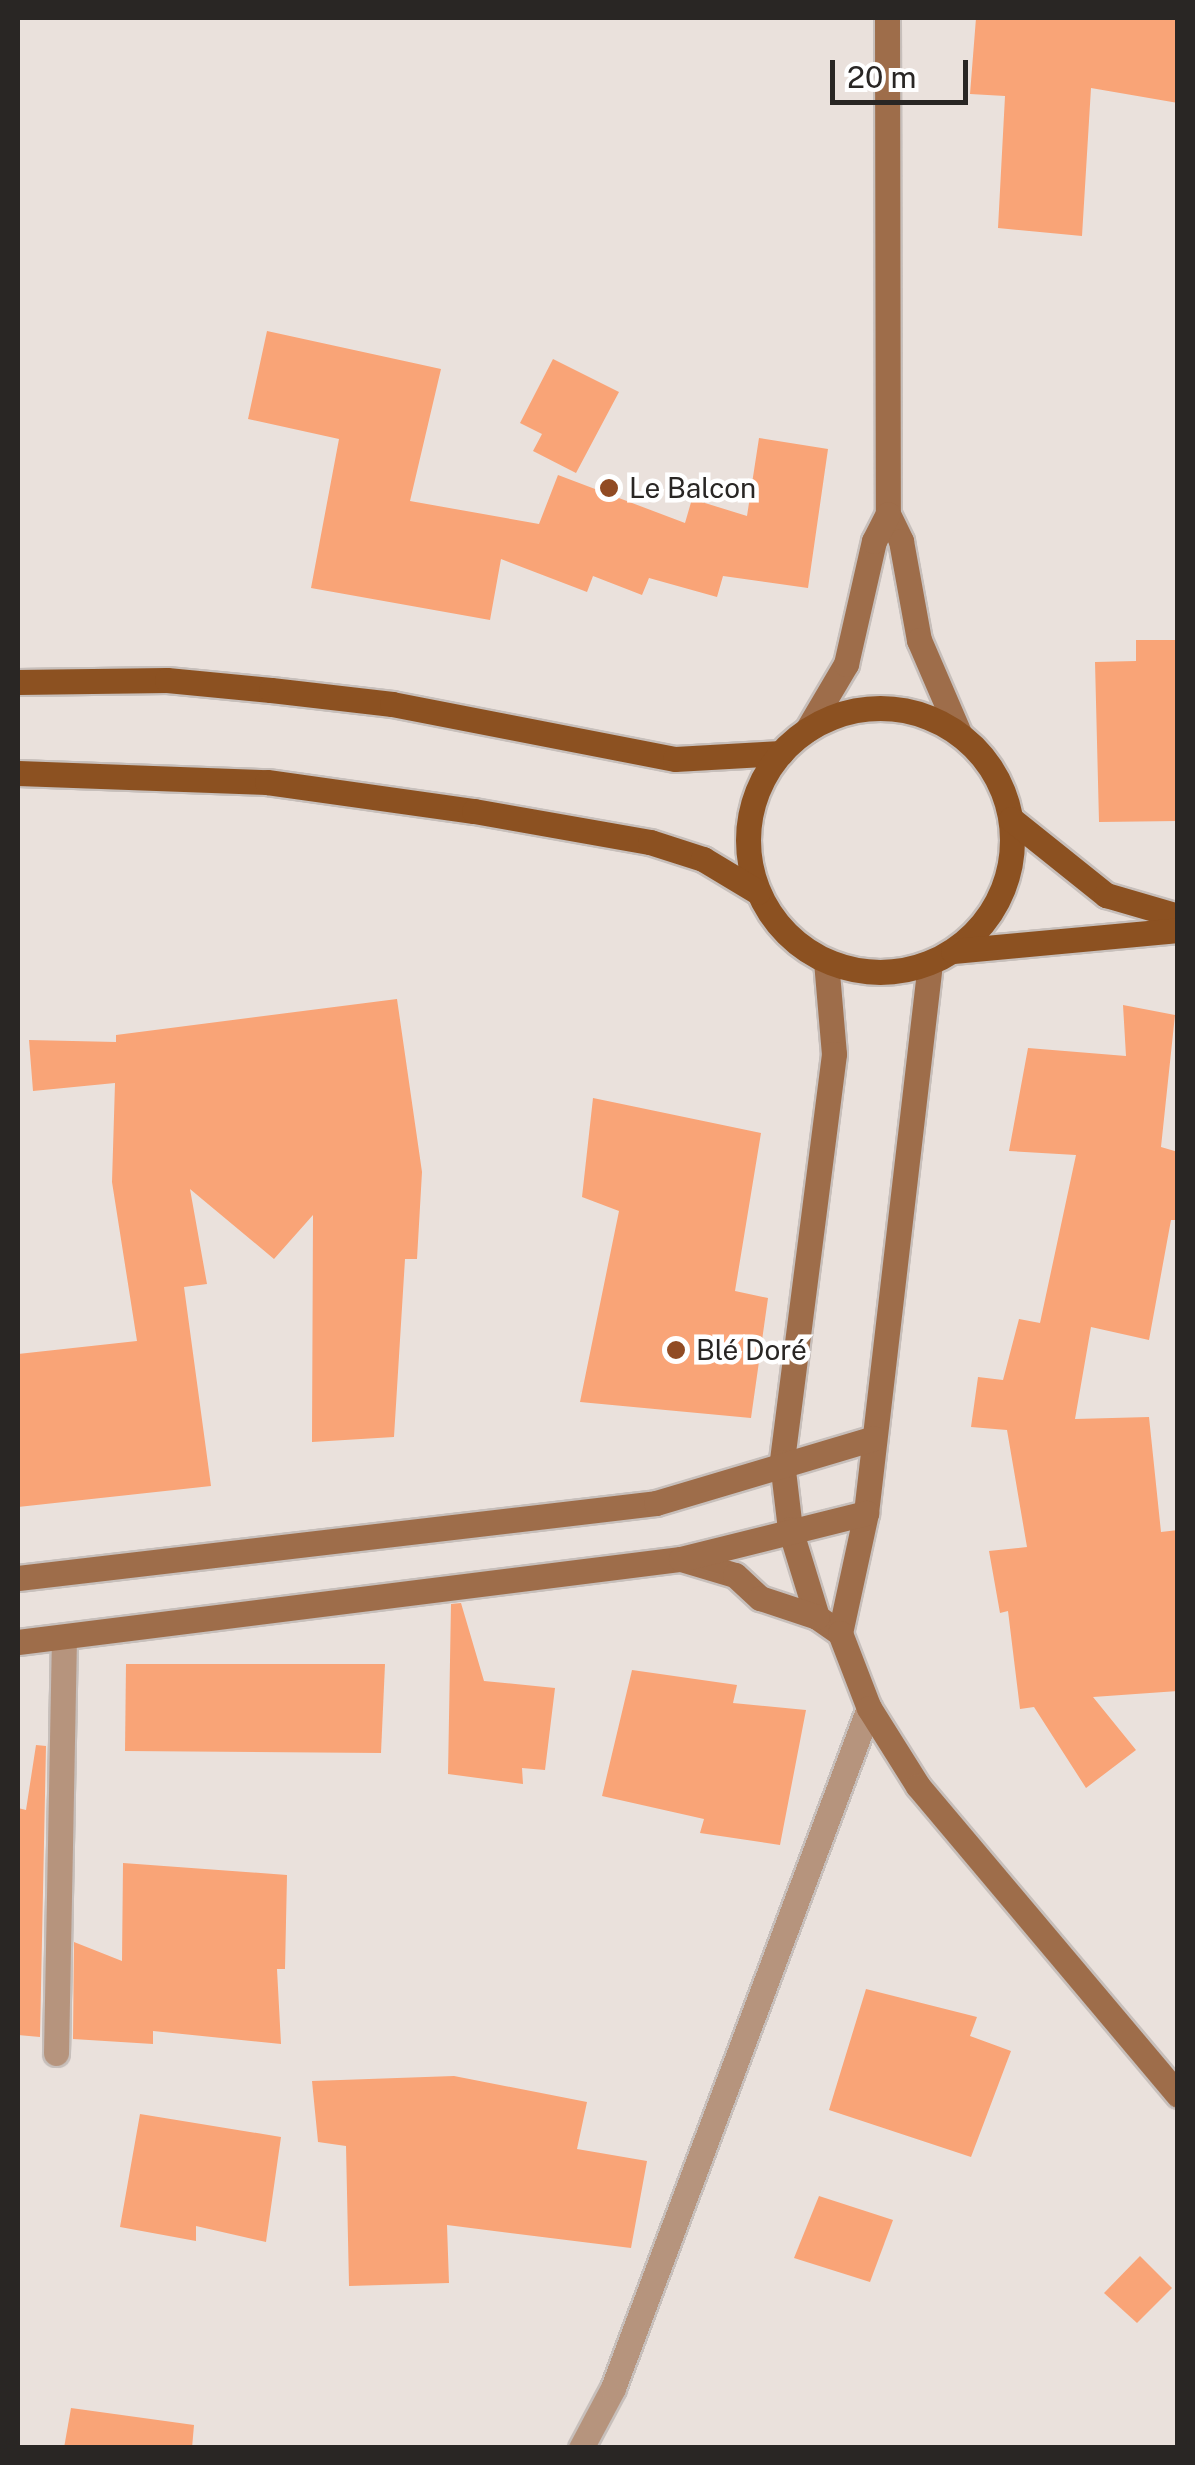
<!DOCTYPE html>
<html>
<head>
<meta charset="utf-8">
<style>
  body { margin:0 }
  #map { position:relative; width:1195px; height:2465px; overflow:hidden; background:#eae1dc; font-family:"Public Sans",sans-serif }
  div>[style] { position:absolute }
  .building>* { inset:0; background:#f9a477 }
  .roads { filter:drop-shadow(2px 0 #c7bfbb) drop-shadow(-2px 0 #c7bfbb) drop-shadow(0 2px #c7bfbb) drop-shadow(0 -2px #c7bfbb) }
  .street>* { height:25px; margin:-12.5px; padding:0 12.5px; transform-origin:12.5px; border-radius:12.5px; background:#b6947d }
  .secondary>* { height:25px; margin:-12.5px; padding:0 12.5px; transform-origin:12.5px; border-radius:12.5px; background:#9e6d4a }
  .primary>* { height:25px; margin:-12.5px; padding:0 12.5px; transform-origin:12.5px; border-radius:12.5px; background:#8c5121 }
  .primary>.ring { margin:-12.5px; padding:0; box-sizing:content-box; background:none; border:25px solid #8c5121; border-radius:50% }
  .dots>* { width:28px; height:28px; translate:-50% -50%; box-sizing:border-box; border:5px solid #fff; border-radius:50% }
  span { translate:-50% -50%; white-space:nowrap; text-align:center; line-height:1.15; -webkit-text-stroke:9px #fff; paint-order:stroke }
  .poi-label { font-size:28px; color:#292624 }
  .left { translate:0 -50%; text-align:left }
  .frame { position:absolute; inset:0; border:20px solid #292624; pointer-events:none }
  .scale { position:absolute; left:830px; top:60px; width:138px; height:45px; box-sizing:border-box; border:5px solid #292624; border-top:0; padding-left:12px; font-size:30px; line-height:35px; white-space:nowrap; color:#292624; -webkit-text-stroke:8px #fff; paint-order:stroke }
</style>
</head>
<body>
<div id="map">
  <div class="building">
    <i style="clip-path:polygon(976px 18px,1178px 18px,1178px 103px,1091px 88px,1082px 236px,998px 228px,1005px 96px,970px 94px)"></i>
    <i style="clip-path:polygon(267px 331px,441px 369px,410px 501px,539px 524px,558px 475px,685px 523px,692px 499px,747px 516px,759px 438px,828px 449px,808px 588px,723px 576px,717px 597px,649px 578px,642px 595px,593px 576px,587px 592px,501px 559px,490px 620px,311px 588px,339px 439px,248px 419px)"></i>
    <i style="clip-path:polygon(553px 359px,619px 392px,576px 473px,533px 451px,542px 434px,520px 423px)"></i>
    <i style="clip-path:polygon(1136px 640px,1178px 640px,1178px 821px,1099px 822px,1095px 662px,1136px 661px)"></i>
    <i style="clip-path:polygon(397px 999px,422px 1172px,417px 1259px,405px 1259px,394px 1437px,312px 1442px,313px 1215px,274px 1259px,190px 1189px,207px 1284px,184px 1287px,211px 1486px,18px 1507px,18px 1354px,137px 1341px,112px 1182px,115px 1083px,33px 1091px,29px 1040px,116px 1042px,116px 1035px)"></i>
    <i style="clip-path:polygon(1123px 1005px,1175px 1015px,1161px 1147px,1178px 1152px,1178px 1220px,1171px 1220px,1149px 1340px,1091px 1327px,1075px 1419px,1149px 1417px,1161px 1532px,1178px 1530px,1178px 1691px,1093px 1697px,1136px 1750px,1086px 1788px,1034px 1707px,1020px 1709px,1008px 1611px,1000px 1613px,989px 1551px,1027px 1547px,1007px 1430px,971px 1427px,978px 1377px,1003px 1380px,1019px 1319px,1040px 1323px,1076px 1155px,1009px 1151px,1028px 1048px,1126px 1056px)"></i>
    <i style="clip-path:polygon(593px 1098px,761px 1133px,735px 1291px,768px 1298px,751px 1418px,580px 1402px,619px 1211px,582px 1197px)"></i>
    <i style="clip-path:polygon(461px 1603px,484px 1681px,555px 1688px,545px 1770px,522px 1768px,523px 1784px,448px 1774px,451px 1604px)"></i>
    <i style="clip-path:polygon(126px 1664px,385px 1664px,381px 1753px,125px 1751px)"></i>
    <i style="clip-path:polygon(632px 1670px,737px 1685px,733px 1703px,806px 1710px,780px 1845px,700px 1833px,704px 1819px,602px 1796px)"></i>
    <i style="clip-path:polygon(36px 1745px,46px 1746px,40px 2037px,18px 2035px,18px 1808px,26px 1810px)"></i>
    <i style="clip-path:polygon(123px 1863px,287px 1875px,285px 1969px,277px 1969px,281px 2044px,153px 2031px,153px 2044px,73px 2039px,74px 1942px,122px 1961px)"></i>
    <i style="clip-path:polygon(866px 1989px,977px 2017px,970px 2036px,1011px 2051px,971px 2157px,829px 2110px)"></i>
    <i style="clip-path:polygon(454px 2076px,587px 2102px,577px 2149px,647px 2161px,631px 2248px,447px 2225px,449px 2283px,349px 2286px,346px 2146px,318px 2142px,312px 2081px)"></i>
    <i style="clip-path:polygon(140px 2114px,281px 2137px,266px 2242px,196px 2226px,196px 2241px,120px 2227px)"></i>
    <i style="clip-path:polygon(819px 2196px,893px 2220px,870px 2282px,794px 2258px)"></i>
    <i style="clip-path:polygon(1140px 2256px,1172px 2288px,1137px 2323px,1104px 2293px)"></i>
    <i style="clip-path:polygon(71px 2408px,194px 2425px,192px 2448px,64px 2448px)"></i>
  </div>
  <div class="roads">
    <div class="street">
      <i style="left:56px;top:2053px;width:416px;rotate:-88.9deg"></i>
      <i style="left:581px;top:2448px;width:68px;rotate:-61.9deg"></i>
      <i style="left:613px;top:2388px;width:727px;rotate:-69.37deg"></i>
    </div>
    <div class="secondary">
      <i style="left:887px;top:18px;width:496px;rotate:89.9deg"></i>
      <i style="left:888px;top:514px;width:30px;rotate:64deg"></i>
      <i style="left:901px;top:541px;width:101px;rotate:79.7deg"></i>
      <i style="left:919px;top:640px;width:101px;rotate:66.7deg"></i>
      <i style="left:807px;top:730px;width:77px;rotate:-59.4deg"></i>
      <i style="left:846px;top:664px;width:126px;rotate:-77.2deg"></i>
      <i style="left:874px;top:541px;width:30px;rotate:-63deg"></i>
      <i style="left:826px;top:961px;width:93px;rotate:85.1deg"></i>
      <i style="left:834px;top:1054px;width:411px;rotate:97.3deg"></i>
      <i style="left:782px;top:1462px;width:67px;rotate:83.2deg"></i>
      <i style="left:790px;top:1529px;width:92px;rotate:72.9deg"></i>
      <i style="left:817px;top:1617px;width:28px;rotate:35deg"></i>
      <i style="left:930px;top:963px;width:554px;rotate:96.64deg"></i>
      <i style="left:866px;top:1513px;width:123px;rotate:102.2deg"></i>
      <i style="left:840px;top:1633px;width:80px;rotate:68.9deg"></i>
      <i style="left:869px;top:1708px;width:92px;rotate:57.9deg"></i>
      <i style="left:918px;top:1786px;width:404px;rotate:49.9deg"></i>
      <i style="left:681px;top:1559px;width:56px;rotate:16.5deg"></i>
      <i style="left:735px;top:1575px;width:34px;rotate:43deg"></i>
      <i style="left:760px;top:1598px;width:60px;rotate:18.4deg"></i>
      <i style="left:18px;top:1578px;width:642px;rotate:-6.7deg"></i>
      <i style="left:656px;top:1503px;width:227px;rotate:-16.6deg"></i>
      <i style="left:18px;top:1642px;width:668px;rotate:-7.14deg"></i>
      <i style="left:681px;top:1559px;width:191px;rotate:-14deg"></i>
    </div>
    <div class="primary">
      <i style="left:18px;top:682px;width:149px;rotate:-0.8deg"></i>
      <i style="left:167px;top:680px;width:104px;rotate:5.5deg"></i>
      <i style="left:271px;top:690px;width:122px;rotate:6.6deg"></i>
      <i style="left:392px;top:704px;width:288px;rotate:11deg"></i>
      <i style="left:675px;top:759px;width:106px;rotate:-3.2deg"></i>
      <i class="ring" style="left:748px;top:708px;width:239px;height:239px"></i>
      <i style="left:18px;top:773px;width:249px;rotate:2.1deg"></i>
      <i style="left:267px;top:782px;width:209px;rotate:8deg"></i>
      <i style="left:474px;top:811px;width:179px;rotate:10deg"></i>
      <i style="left:650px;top:842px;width:56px;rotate:17.8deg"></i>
      <i style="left:703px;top:859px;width:64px;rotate:31deg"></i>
      <i style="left:1011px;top:819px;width:122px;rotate:38.7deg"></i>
      <i style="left:1106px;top:895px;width:75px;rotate:16.3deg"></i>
      <i style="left:953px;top:951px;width:226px;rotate:-5.3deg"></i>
    </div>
  </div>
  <div class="dots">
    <i style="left:609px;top:488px;background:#914b23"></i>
    <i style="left:676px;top:1350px;background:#914b23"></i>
  </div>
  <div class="poi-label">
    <span class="left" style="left:629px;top:488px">Le Balcon</span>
    <span class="left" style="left:696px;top:1350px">Blé Doré</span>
  </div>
  <div class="frame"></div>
  <div class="scale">20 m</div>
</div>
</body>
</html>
